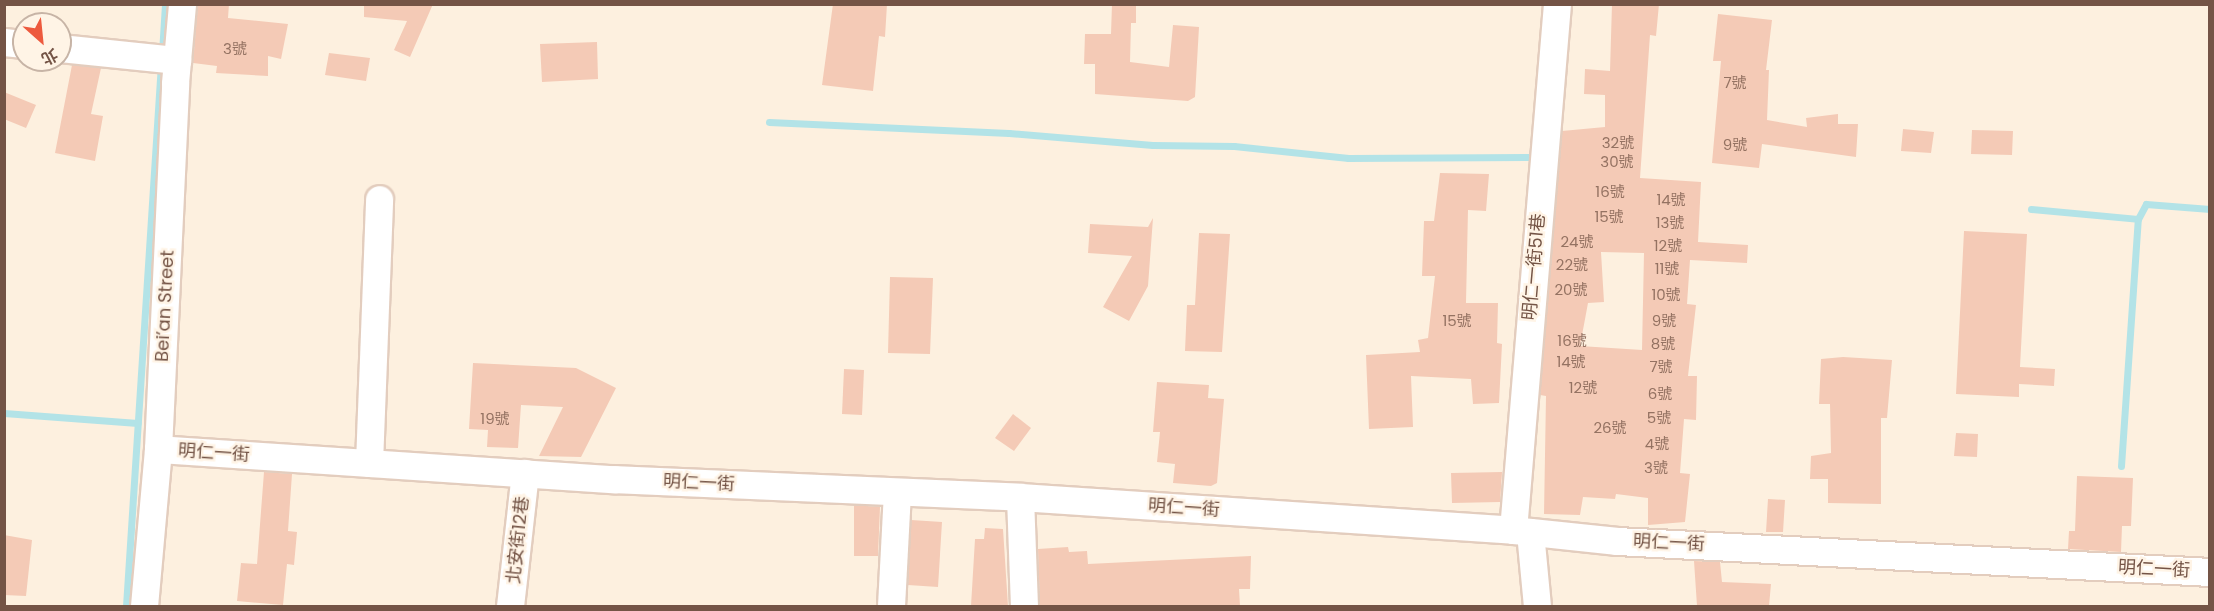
<!DOCTYPE html>
<html>
<head>
<meta charset="utf-8">
<style>
  body { margin:0 }
  #map { position:relative; width:2214px; height:611px; overflow:hidden; background:#fdf0df; font-family:Poppins,"Noto Sans TC",sans-serif }
  div>[style] { position:absolute }
  .stream>* { height:7px; margin:-3.5px; padding:0 3.5px; transform-origin:3.5px; border-radius:3.5px; background:#b3e3e7 }
  .building>* { inset:0; background:#f4cab6 }
  .roads { filter:drop-shadow(2px 0 #e3cdbe) drop-shadow(-2px 0 #e3cdbe) drop-shadow(0 2px #e3cdbe) drop-shadow(0 -2px #e3cdbe) }
  .minor>* { height:27px; margin:-13.5px; padding:0 13.5px; transform-origin:13.5px; border-radius:13.5px; background:#fff }
  span { translate:-50% -50%; white-space:nowrap; text-align:center; line-height:1.15; -webkit-text-stroke:5px #fff4e6; paint-order:stroke }
  .number-label { font-size:15px; color:#947262 }
  .number-label span { -webkit-text-stroke-width:0 }
  .street-label { font-size:18px; color:#745446 }
  .frame { position:absolute; inset:0; border:6px solid #745446; pointer-events:none }
  .north { position:absolute; left:12px; top:12px; width:60px; height:60px; box-sizing:border-box; background:#fff4e6; border:2px solid #c7b4a6; border-radius:50%; rotate:153deg; font-size:16px; font-weight:700; line-height:24px; text-align:center; color:#745446 }
  .north::after { content:''; display:block; margin:auto; width:21px; height:27px; background:#ed5a3e; clip-path:polygon(50% 0,100% 100%,50% 72%,0 100%) }
</style>
</head>
<body>
<div id="map">
  <div class="stream">
    <i style="left:162px;top:53px;width:49px;rotate:-86.5deg"></i>
    <i style="left:769px;top:122px;width:240px;rotate:2.6deg"></i>
    <i style="left:1009px;top:133px;width:144px;rotate:4.8deg"></i>
    <i style="left:1153px;top:145px;width:81px;rotate:0.7deg"></i>
    <i style="left:1234px;top:146px;width:115px;rotate:6deg"></i>
    <i style="left:1348px;top:158px;width:184px;rotate:-0.3deg"></i>
    <i style="left:1532px;top:157px;width:8px;rotate:-83deg"></i>
    <i style="left:2031px;top:209px;width:107px;rotate:5.3deg"></i>
    <i style="left:2138px;top:219px;width:17px;rotate:-62deg"></i>
    <i style="left:2146px;top:204px;width:64px;rotate:4.5deg"></i>
    <i style="left:4px;top:413px;width:134px;rotate:4.3deg"></i>
    <i style="left:2121px;top:466px;width:248px;rotate:-86.1deg"></i>
    <i style="left:126px;top:606px;width:543px;rotate:-86.31deg"></i>
  </div>
  <div class="building">
    <i style="clip-path:polygon(198px 4px,229px 4px,228px 18px,288px 24px,281px 59px,268px 56px,268px 76px,216px 73px,217px 66px,193px 63px)"></i>
    <i style="clip-path:polygon(364px 4px,433px 4px,410px 57px,394px 50px,407px 21px,364px 17px)"></i>
    <i style="clip-path:polygon(833px 4px,887px 4px,885px 37px,879px 36px,873px 91px,822px 85px)"></i>
    <i style="clip-path:polygon(1112px 4px,1136px 4px,1136px 23px,1131px 23px,1130px 62px,1169px 67px,1173px 25px,1199px 27px,1195px 97px,1188px 101px,1095px 94px,1095px 64px,1084px 64px,1085px 34px,1111px 34px)"></i>
    <i style="clip-path:polygon(evenodd,1612px 4px,1659px 4px,1656px 36px,1650px 35px,1640px 178px,1701px 182px,1698px 242px,1748px 245px,1747px 263px,1690px 260px,1687px 304px,1696px 305px,1688px 376px,1697px 376px,1696px 420px,1684px 419px,1680px 473px,1690px 474px,1685px 522px,1648px 525px,1648px 498px,1616px 494px,1615px 499px,1583px 497px,1580px 515px,1544px 514px,1546px 396px,1540px 395px,1562px 131px,1605px 127px,1605px 95px,1584px 94px,1585px 69px,1610px 71px,1612px 4px,1601px 252px,1644px 253px,1642px 350px,1580px 346px,1588px 303px,1604px 302px,1601px 252px)"></i>
    <i style="clip-path:polygon(1718px 14px,1772px 20px,1766px 70px,1769px 70px,1767px 120px,1807px 127px,1806px 118px,1838px 114px,1838px 124px,1858px 124px,1856px 157px,1762px 144px,1759px 168px,1712px 163px,1721px 61px,1713px 61px)"></i>
    <i style="clip-path:polygon(597px 42px,598px 79px,542px 82px,540px 44px)"></i>
    <i style="clip-path:polygon(329px 53px,370px 58px,366px 81px,325px 75px)"></i>
    <i style="clip-path:polygon(72px 65px,101px 68px,91px 114px,103px 116px,95px 161px,55px 153px)"></i>
    <i style="clip-path:polygon(4px 92px,36px 105px,26px 128px,4px 119px)"></i>
    <i style="clip-path:polygon(1903px 129px,1934px 132px,1931px 153px,1901px 151px)"></i>
    <i style="clip-path:polygon(1972px 130px,2013px 131px,2012px 155px,1971px 154px)"></i>
    <i style="clip-path:polygon(1440px 173px,1489px 174px,1486px 211px,1468px 210px,1466px 303px,1498px 303px,1497px 343px,1502px 344px,1499px 403px,1473px 404px,1471px 379px,1411px 376px,1413px 427px,1369px 429px,1366px 355px,1420px 352px,1418px 340px,1428px 338px,1435px 276px,1422px 276px,1424px 221px,1434px 221px)"></i>
    <i style="clip-path:polygon(1153px 218px,1148px 286px,1129px 321px,1103px 307px,1132px 256px,1088px 253px,1090px 224px,1148px 227px)"></i>
    <i style="clip-path:polygon(1964px 231px,2027px 234px,2020px 367px,2055px 369px,2054px 386px,2019px 384px,2019px 397px,1956px 394px)"></i>
    <i style="clip-path:polygon(1199px 233px,1230px 234px,1222px 352px,1185px 351px,1187px 305px,1195px 305px)"></i>
    <i style="clip-path:polygon(890px 277px,933px 278px,930px 354px,888px 353px)"></i>
    <i style="clip-path:polygon(1843px 357px,1892px 360px,1887px 418px,1881px 418px,1881px 504px,1828px 503px,1828px 479px,1810px 479px,1811px 456px,1831px 453px,1830px 404px,1819px 404px,1821px 359px)"></i>
    <i style="clip-path:polygon(473px 363px,576px 368px,616px 388px,581px 457px,539px 456px,563px 407px,521px 405px,518px 448px,487px 447px,488px 430px,469px 429px)"></i>
    <i style="clip-path:polygon(844px 369px,864px 370px,862px 415px,842px 414px)"></i>
    <i style="clip-path:polygon(1157px 382px,1209px 385px,1208px 398px,1224px 399px,1217px 483px,1211px 486px,1173px 483px,1175px 464px,1157px 462px,1160px 432px,1153px 432px)"></i>
    <i style="clip-path:polygon(1013px 414px,1031px 428px,1014px 451px,995px 438px)"></i>
    <i style="clip-path:polygon(1956px 433px,1978px 434px,1977px 457px,1954px 456px)"></i>
    <i style="clip-path:polygon(264px 472px,292px 474px,288px 531px,297px 532px,294px 565px,287px 564px,283px 605px,237px 601px,241px 563px,257px 564px)"></i>
    <i style="clip-path:polygon(1502px 472px,1500px 502px,1452px 503px,1451px 473px)"></i>
    <i style="clip-path:polygon(2077px 476px,2133px 478px,2131px 526px,2122px 526px,2121px 552px,2068px 549px,2069px 531px,2075px 531px)"></i>
    <i style="clip-path:polygon(1768px 499px,1785px 500px,1783px 532px,1766px 532px)"></i>
    <i style="clip-path:polygon(854px 505px,880px 507px,878px 556px,854px 556px)"></i>
    <i style="clip-path:polygon(911px 520px,942px 522px,938px 587px,908px 585px)"></i>
    <i style="clip-path:polygon(985px 528px,1003px 529px,1008px 606px,971px 606px,975px 539px,984px 539px)"></i>
    <i style="clip-path:polygon(4px 535px,32px 540px,26px 596px,4px 595px)"></i>
    <i style="clip-path:polygon(1068px 547px,1069px 552px,1087px 551px,1088px 564px,1251px 556px,1250px 589px,1239px 589px,1240px 606px,1040px 606px,1038px 549px)"></i>
    <i style="clip-path:polygon(1694px 561px,1720px 562px,1722px 582px,1771px 584px,1769px 606px,1697px 606px)"></i>
  </div>
  <div class="roads">
    <div class="minor">
      <i style="left:4px;top:42px;width:20px;rotate:6deg"></i>
      <i style="left:60px;top:48px;width:118px;rotate:5.9deg"></i>
      <i style="left:158px;top:449px;width:457px;rotate:3.8deg"></i>
      <i style="left:614px;top:479px;width:406px;rotate:2.5deg"></i>
      <i style="left:1020px;top:497px;width:494px;rotate:3.8deg"></i>
      <i style="left:1513px;top:530px;width:105px;rotate:6deg"></i>
      <i style="left:1617px;top:541px;width:594px;rotate:2.99deg"></i>
      <i style="left:369px;top:463px;width:264px;rotate:-87.8deg"></i>
      <i style="left:1020px;top:497px;width:109px;rotate:87.9deg"></i>
      <i style="left:1513px;top:530px;width:528px;rotate:-85.22deg"></i>
      <i style="left:1530px;top:532px;width:74px;rotate:84.6deg"></i>
      <i style="left:144px;top:606px;width:158px;rotate:-84.9deg"></i>
      <i style="left:158px;top:449px;width:366px;rotate:-87.3deg"></i>
      <i style="left:175px;top:83px;width:79px;rotate:-84.9deg"></i>
      <i style="left:510px;top:606px;width:134px;rotate:-83.6deg"></i>
      <i style="left:891px;top:606px;width:114px;rotate:-87deg"></i>
    </div>
  </div>
  <div class="number-label">
    <span style="left:235px;top:49px">3號</span>
    <span style="left:1735px;top:83px">7號</span>
    <span style="left:1618px;top:143px">32號</span>
    <span style="left:1735px;top:145px">9號</span>
    <span style="left:1617px;top:162px">30號</span>
    <span style="left:1610px;top:192px">16號</span>
    <span style="left:1671px;top:200px">14號</span>
    <span style="left:1609px;top:217px">15號</span>
    <span style="left:1670px;top:223px">13號</span>
    <span style="left:1577px;top:242px">24號</span>
    <span style="left:1668px;top:246px">12號</span>
    <span style="left:1572px;top:265px">22號</span>
    <span style="left:1667px;top:269px">11號</span>
    <span style="left:1571px;top:290px">20號</span>
    <span style="left:1666px;top:295px">10號</span>
    <span style="left:1457px;top:321px">15號</span>
    <span style="left:1664px;top:321px">9號</span>
    <span style="left:1572px;top:341px">16號</span>
    <span style="left:1663px;top:344px">8號</span>
    <span style="left:1571px;top:362px">14號</span>
    <span style="left:1661px;top:367px">7號</span>
    <span style="left:1583px;top:388px">12號</span>
    <span style="left:1660px;top:394px">6號</span>
    <span style="left:1659px;top:418px">5號</span>
    <span style="left:495px;top:419px">19號</span>
    <span style="left:1610px;top:428px">26號</span>
    <span style="left:1657px;top:444px">4號</span>
    <span style="left:1656px;top:468px">3號</span>
  </div>
  <div class="street-label">
    <span style="left:1534px;top:267px;rotate:-85deg">明仁一街51巷</span>
    <span style="left:165px;top:306px;rotate:-87deg">Bei’an Street</span>
    <span style="left:214px;top:453px;rotate:4deg">明仁一街</span>
    <span style="left:699px;top:483px;rotate:3deg">明仁一街</span>
    <span style="left:1184px;top:508px;rotate:4deg">明仁一街</span>
    <span style="left:518px;top:540px;rotate:-84deg">北安街12巷</span>
    <span style="left:1669px;top:543px;rotate:3deg">明仁一街</span>
    <span style="left:2154px;top:569px;rotate:3deg">明仁一街</span>
  </div>
  <div class="frame"></div>
  <div class="north">北</div>
</div>
</body>
</html>
